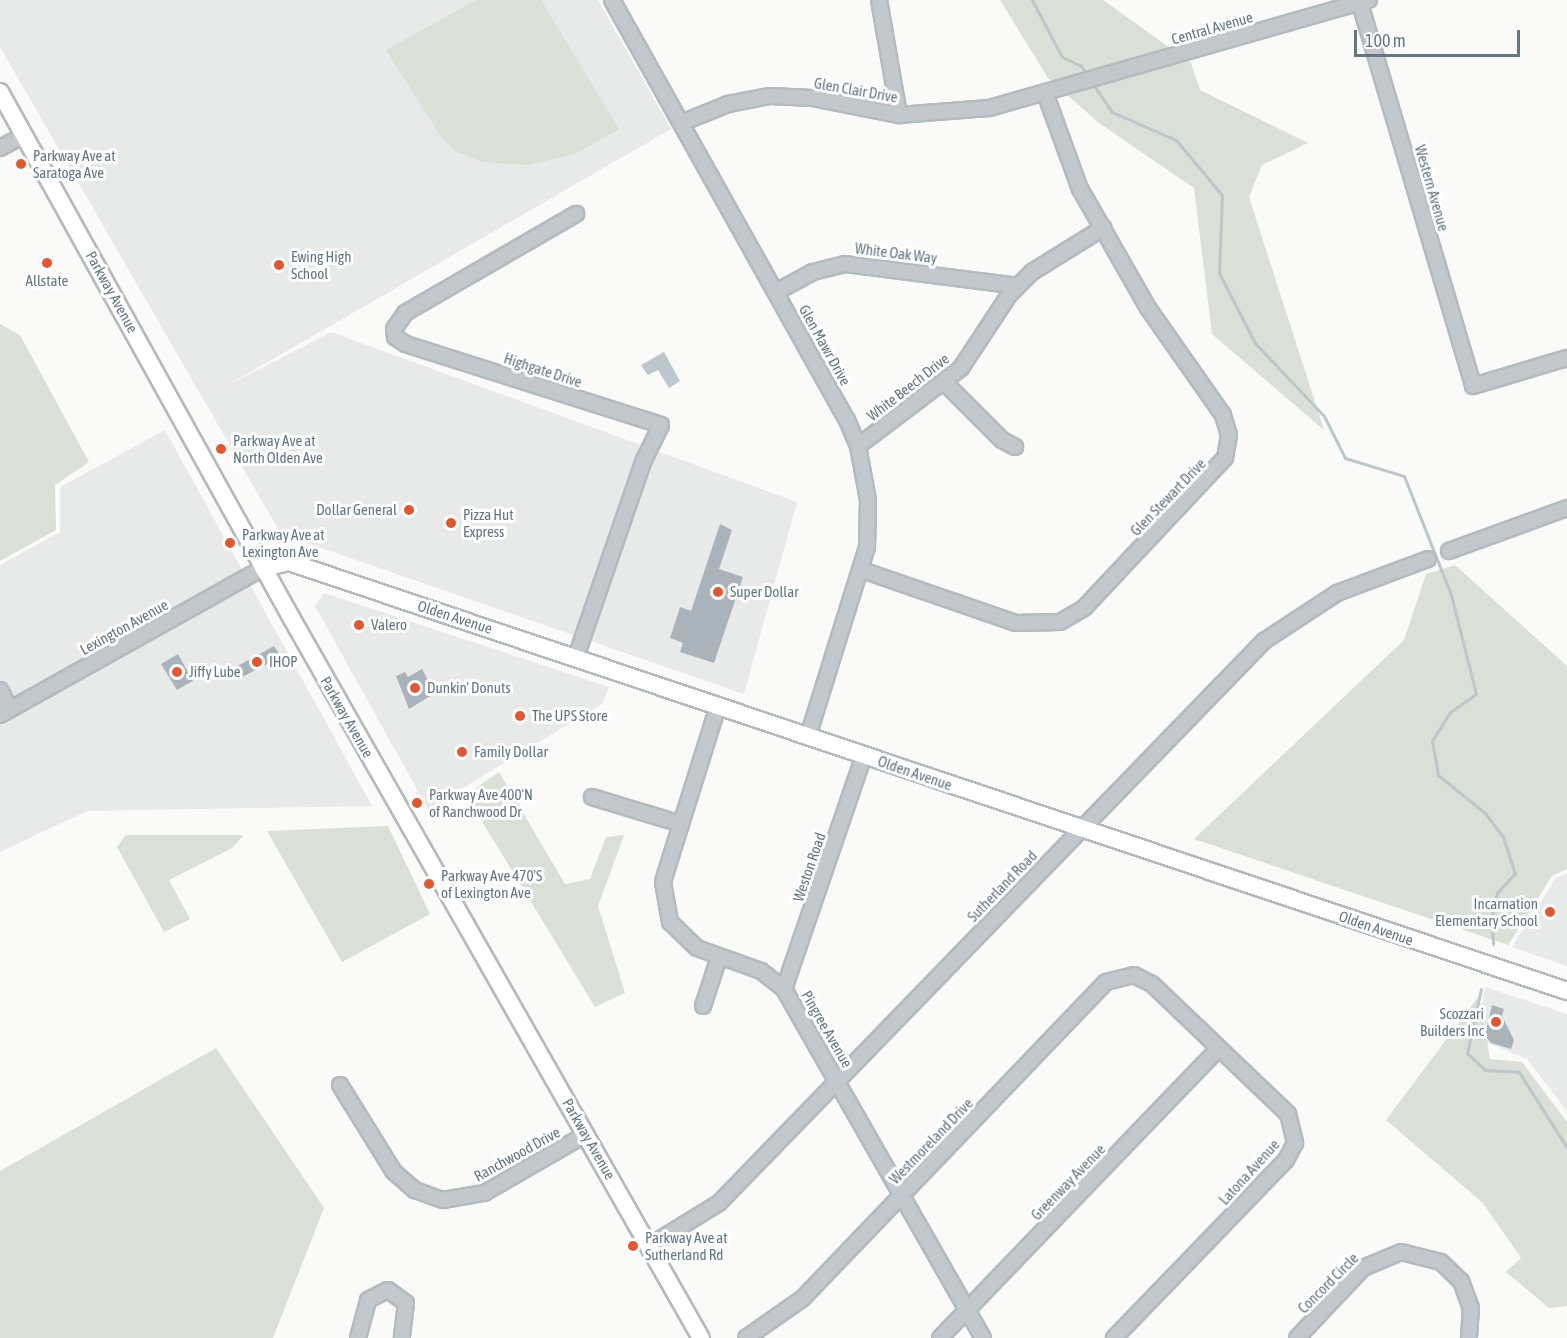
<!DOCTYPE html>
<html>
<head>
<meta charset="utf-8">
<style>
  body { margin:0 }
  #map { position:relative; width:1567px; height:1338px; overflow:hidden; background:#fafaf8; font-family:"Asap Condensed",sans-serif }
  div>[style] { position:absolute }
  .built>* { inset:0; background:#e8e9e9 }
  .green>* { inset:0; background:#dadfd7 }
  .water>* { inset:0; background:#bbc7cb }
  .stream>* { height:3px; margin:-1.5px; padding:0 1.5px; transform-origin:1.5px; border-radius:1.5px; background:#bbc7cb }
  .building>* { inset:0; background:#aab3b9 }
  .roads { filter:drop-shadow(2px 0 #b5babe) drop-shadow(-2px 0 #b5babe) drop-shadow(0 2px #b5babe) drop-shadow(0 -2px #b5babe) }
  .minor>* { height:14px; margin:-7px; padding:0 7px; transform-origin:7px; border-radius:7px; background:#c3c8cc }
  .major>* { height:16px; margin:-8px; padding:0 8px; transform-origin:8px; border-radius:8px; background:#fff }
  .dots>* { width:16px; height:16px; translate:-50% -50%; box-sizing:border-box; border:3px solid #fff; border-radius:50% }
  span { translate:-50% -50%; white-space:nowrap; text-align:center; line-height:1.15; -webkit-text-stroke:6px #fff; paint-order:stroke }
  .street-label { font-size:15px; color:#657683 }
  .poi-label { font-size:15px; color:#657683 }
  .left { translate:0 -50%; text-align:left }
  .right { translate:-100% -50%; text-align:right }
  .scale { position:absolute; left:1354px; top:30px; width:166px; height:27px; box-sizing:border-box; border:3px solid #657683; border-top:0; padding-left:8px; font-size:18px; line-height:21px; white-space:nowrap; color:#657683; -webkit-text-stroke:4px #fff; paint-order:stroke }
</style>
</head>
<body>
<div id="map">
  <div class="built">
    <i style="clip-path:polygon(0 0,598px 0,671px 129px,221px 389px,331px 332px,797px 502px,744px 694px,281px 534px,0 47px)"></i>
    <i style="clip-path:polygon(165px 430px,372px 806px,87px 811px,0 852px,0 565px,60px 532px,60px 487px)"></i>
    <i style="clip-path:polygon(324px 593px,609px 687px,602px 704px,428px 809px,315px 606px)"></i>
    <i style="clip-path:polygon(1567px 873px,1567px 966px,1512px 947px,1556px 878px)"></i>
    <i style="clip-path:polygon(1485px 987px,1567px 1014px,1567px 1111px,1527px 1059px,1476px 1038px)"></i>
  </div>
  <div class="green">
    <i style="clip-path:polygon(476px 0,541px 0,619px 129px,575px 154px,528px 165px,482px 162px,457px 152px,442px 138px,386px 50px)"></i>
    <i style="clip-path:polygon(1000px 0,1103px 0,1191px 63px,1200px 90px,1308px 143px,1262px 165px,1249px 197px,1324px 430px,1212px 334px,1194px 188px,1099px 123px,1048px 78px)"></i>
    <i style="clip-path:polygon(0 324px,20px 335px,89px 462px,55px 485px,56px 530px,0 561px)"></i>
    <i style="clip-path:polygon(1455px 565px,1567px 666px,1567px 869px,1552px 876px,1508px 945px,1194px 839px,1404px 640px,1426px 574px)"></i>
    <i style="clip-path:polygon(499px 772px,565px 884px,590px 879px,606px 837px,624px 835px,598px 906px,625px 993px,595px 1007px,466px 795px)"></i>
    <i style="clip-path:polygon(388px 826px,430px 914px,342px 962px,267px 831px)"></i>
    <i style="clip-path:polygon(126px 835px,244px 835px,232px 848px,169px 880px,190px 919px,164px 932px,117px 847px)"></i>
    <i style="clip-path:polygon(1479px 996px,1490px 1059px,1522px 1062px,1567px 1122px,1567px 1306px,1549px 1308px,1506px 1272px,1521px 1258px,1483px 1203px,1386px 1120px)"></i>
    <i style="clip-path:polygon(216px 1048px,324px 1208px,273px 1338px,0 1338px,0 1171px)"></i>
  </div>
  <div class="water">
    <i style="clip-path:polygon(664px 352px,680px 381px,669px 388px,658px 370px,648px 375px,641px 365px)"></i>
  </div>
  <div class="stream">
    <i style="left:1032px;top:0;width:64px;rotate:62.2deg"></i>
    <i style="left:1062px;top:57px;width:21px;rotate:25deg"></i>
    <i style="left:1081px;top:66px;width:12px;rotate:55deg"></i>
    <i style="left:1093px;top:84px;width:34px;rotate:56deg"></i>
    <i style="left:1112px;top:112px;width:70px;rotate:23.6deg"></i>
    <i style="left:1176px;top:140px;width:72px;rotate:50.1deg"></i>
    <i style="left:1222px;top:195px;width:78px;rotate:92.2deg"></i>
    <i style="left:1219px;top:273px;width:79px;rotate:62.8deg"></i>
    <i style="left:1255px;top:343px;width:100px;rotate:46.6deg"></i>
    <i style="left:1324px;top:416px;width:47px;rotate:63.4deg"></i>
    <i style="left:1345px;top:458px;width:62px;rotate:17deg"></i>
    <i style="left:1404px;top:476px;width:128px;rotate:68.4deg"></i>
    <i style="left:1451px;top:595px;width:102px;rotate:75.8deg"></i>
    <i style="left:1476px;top:694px;width:32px;rotate:145deg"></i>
    <i style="left:1450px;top:712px;width:34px;rotate:122deg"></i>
    <i style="left:1432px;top:741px;width:35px;rotate:80deg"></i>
    <i style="left:1438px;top:775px;width:60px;rotate:39deg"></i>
    <i style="left:1485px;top:813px;width:30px;rotate:53deg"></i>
    <i style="left:1503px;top:837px;width:38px;rotate:72deg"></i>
    <i style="left:1515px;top:873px;width:27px;rotate:132deg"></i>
    <i style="left:1497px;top:893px;width:27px;rotate:103deg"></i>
    <i style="left:1491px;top:919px;width:25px;rotate:85deg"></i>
    <i style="left:1481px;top:989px;width:66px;rotate:102.3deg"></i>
    <i style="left:1467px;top:1053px;width:25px;rotate:43deg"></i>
    <i style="left:1485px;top:1070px;width:34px;rotate:3deg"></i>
    <i style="left:1519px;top:1072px;width:90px;rotate:57.7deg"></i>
  </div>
  <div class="building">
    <i style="clip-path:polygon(720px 524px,732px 530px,719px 569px,743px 577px,714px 663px,680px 652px,683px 643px,670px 638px,680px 607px,691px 611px)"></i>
    <i style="clip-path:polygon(274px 646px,281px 657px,240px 678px,234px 668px)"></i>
    <i style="clip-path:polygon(178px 654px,193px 681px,177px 690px,161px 664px)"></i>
    <i style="clip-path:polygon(422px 669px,435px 693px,409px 709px,396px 676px,405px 672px,408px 677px)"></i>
    <i style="clip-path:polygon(1492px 1005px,1504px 1009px,1502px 1016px,1514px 1040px,1511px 1049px,1491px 1043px,1485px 1035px)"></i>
  </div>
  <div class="roads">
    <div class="minor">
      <i style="left:612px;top:0;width:481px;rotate:60.8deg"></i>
      <i style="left:847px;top:420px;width:28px;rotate:67deg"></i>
      <i style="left:858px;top:446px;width:55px;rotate:79.5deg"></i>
      <i style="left:868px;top:500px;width:47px;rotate:91.2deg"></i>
      <i style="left:867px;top:547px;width:199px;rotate:107.3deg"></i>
      <i style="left:879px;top:0;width:117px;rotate:80.1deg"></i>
      <i style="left:1359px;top:0;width:402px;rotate:73.5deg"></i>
      <i style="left:1473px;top:386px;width:98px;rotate:-16.6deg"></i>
      <i style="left:681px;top:123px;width:51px;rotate:-22deg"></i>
      <i style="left:728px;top:104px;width:43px;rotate:-10.8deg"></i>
      <i style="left:770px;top:96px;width:42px;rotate:2.7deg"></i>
      <i style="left:812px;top:98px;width:89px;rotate:11.1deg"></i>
      <i style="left:899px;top:115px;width:90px;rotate:-4.4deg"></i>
      <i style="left:989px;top:108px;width:395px;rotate:-15.9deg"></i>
      <i style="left:0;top:148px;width:27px;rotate:-28deg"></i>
      <i style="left:776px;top:292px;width:42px;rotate:-28.4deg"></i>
      <i style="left:813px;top:272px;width:33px;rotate:-14deg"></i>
      <i style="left:845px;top:264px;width:174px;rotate:7.2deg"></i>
      <i style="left:945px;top:383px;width:81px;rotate:45deg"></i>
      <i style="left:1002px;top:440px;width:15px;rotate:28deg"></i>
      <i style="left:858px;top:446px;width:129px;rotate:-37.1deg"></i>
      <i style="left:961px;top:368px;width:87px;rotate:-56.7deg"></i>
      <i style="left:1009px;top:295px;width:33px;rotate:-45deg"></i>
      <i style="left:1032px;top:272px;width:84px;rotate:-31.8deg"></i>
      <i style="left:1449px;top:551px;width:126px;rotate:-20deg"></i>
      <i style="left:862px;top:570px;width:163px;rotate:19deg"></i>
      <i style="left:1016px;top:623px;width:44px;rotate:-1.3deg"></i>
      <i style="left:1060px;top:622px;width:28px;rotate:-30deg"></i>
      <i style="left:1084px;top:608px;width:206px;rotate:-46.8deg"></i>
      <i style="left:1225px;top:458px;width:23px;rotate:-80deg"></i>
      <i style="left:1229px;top:435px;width:21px;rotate:-107deg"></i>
      <i style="left:1223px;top:415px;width:131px;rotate:-125deg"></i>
      <i style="left:1148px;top:308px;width:137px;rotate:-119.7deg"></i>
      <i style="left:1080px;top:189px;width:102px;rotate:-110deg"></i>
      <i style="left:576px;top:657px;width:208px;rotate:-71deg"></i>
      <i style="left:644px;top:460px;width:39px;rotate:-64deg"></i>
      <i style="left:661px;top:425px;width:268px;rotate:-162.4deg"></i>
      <i style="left:406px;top:344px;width:13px;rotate:-148deg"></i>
      <i style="left:395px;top:337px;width:8px;rotate:-97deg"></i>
      <i style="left:394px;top:329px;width:19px;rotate:-55deg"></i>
      <i style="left:405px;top:313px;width:198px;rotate:-30.1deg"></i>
      <i style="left:0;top:690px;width:21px;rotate:62deg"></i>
      <i style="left:718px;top:706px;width:184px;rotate:107.4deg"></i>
      <i style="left:663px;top:882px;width:41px;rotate:80.1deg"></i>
      <i style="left:670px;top:922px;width:37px;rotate:44deg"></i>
      <i style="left:697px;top:948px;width:68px;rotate:19.8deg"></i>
      <i style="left:761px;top:971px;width:29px;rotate:38deg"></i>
      <i style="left:784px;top:989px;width:402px;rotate:60.3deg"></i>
      <i style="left:0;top:715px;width:301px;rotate:-29.2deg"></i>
      <i style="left:592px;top:797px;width:93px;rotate:16.9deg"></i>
      <i style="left:784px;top:989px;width:246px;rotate:-71.1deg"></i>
      <i style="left:703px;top:1006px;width:52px;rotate:-71.9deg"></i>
      <i style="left:340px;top:1085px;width:102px;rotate:58.2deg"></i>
      <i style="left:394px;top:1172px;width:28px;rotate:41deg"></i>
      <i style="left:415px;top:1190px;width:30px;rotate:20deg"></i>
      <i style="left:443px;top:1200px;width:42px;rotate:-9.7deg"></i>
      <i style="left:484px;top:1193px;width:118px;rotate:-30deg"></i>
      <i style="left:649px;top:1246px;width:82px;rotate:-31.6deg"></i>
      <i style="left:719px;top:1203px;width:783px;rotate:-45.88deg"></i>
      <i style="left:1264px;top:641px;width:87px;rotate:-33.3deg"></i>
      <i style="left:1337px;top:593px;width:97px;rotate:-20.5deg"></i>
      <i style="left:358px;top:1338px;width:39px;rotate:-75deg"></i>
      <i style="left:368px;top:1300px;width:22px;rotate:-27deg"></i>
      <i style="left:388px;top:1290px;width:22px;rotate:36deg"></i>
      <i style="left:406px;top:1303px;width:35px;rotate:97deg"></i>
      <i style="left:746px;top:1338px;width:68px;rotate:-34.9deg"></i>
      <i style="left:802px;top:1299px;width:439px;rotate:-46.2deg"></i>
      <i style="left:1106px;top:982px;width:29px;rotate:-14deg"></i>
      <i style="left:1134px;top:975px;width:20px;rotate:27deg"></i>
      <i style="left:1152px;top:984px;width:188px;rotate:43.7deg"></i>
      <i style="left:1288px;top:1114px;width:30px;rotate:76deg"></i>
      <i style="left:1295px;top:1143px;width:19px;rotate:118deg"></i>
      <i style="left:1286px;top:1160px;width:248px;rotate:134deg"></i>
      <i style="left:940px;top:1338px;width:402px;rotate:-46.1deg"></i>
      <i style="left:1297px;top:1338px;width:96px;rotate:-46.7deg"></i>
      <i style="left:1363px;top:1268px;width:41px;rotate:-22.8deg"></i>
      <i style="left:1401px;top:1252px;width:41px;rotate:14deg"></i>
      <i style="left:1441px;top:1262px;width:28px;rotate:44deg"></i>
      <i style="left:1461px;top:1281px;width:29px;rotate:70deg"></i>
      <i style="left:1471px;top:1308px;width:30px;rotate:94deg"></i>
    </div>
    <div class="major">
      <i style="left:0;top:92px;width:602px;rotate:61.01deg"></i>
      <i style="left:292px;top:619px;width:827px;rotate:60.37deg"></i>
      <i style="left:263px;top:568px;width:27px;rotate:-13deg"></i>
      <i style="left:289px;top:562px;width:1348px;rotate:18.56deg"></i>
    </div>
  </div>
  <div class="dots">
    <i style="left:21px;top:164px;background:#e4572e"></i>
    <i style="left:47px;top:263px;background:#e4572e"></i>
    <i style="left:279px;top:265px;background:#e4572e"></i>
    <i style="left:221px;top:449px;background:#e4572e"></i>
    <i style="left:409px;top:510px;background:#e4572e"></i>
    <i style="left:451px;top:523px;background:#e4572e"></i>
    <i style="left:230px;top:543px;background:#e4572e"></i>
    <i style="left:718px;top:592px;background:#e4572e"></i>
    <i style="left:359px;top:625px;background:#e4572e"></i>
    <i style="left:257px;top:662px;background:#e4572e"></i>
    <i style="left:177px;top:672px;background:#e4572e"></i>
    <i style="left:415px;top:688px;background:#e4572e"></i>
    <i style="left:520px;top:716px;background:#e4572e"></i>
    <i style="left:462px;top:752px;background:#e4572e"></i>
    <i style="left:417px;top:803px;background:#e4572e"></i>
    <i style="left:429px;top:884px;background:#e4572e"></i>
    <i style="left:1550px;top:912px;background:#e4572e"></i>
    <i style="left:1496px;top:1022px;background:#e4572e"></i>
    <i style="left:633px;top:1246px;background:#e4572e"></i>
  </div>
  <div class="street-label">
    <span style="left:1212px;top:28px;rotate:-16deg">Central Avenue</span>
    <span style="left:856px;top:90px;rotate:10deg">Glen Clair Drive</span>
    <span style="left:1432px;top:188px;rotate:74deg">Western Avenue</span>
    <span style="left:896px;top:253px;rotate:7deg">White Oak Way</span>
    <span style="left:112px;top:292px;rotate:61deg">Parkway Avenue</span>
    <span style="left:825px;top:345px;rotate:61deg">Glen Mawr Drive</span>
    <span style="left:543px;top:370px;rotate:18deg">Highgate Drive</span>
    <span style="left:908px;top:387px;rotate:-38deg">White Beech Drive</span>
    <span style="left:1168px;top:497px;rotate:-46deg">Glen Stewart Drive</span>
    <span style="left:455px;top:617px;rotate:18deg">Olden Avenue</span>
    <span style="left:124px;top:627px;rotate:-29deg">Lexington Avenue</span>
    <span style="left:347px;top:717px;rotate:60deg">Parkway Avenue</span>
    <span style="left:915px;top:773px;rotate:19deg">Olden Avenue</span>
    <span style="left:809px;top:867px;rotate:-71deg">Weston Road</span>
    <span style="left:1002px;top:886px;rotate:-46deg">Sutherland Road</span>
    <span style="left:1376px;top:928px;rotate:19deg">Olden Avenue</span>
    <span style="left:827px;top:1029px;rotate:60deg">Pingree Avenue</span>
    <span style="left:589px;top:1139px;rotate:60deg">Parkway Avenue</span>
    <span style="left:931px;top:1141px;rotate:-46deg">Westmoreland Drive</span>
    <span style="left:517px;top:1154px;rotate:-29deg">Ranchwood Drive</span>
    <span style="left:1249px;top:1172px;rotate:-48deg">Latona Avenue</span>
    <span style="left:1068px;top:1182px;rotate:-46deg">Greenway Avenue</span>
    <span style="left:1328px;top:1283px;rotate:-45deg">Concord Circle</span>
  </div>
  <div class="poi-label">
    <span class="left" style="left:33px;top:164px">Parkway Ave at<br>Saratoga Ave</span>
    <span class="left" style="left:291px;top:265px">Ewing High<br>School</span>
    <span style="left:47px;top:281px">Allstate</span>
    <span class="left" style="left:233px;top:449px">Parkway Ave at<br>North Olden Ave</span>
    <span class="right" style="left:397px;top:510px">Dollar General</span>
    <span class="left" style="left:463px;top:523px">Pizza Hut<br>Express</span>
    <span class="left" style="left:242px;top:543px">Parkway Ave at<br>Lexington Ave</span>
    <span class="left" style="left:730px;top:592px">Super Dollar</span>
    <span class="left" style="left:371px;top:625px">Valero</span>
    <span class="left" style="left:269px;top:662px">IHOP</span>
    <span class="left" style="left:189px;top:672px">Jiffy Lube</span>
    <span class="left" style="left:427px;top:688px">Dunkin' Donuts</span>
    <span class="left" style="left:532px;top:716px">The UPS Store</span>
    <span class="left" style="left:474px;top:752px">Family Dollar</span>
    <span class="left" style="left:429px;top:803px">Parkway Ave 400'N<br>of Ranchwood Dr</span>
    <span class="left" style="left:441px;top:884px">Parkway Ave 470'S<br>of Lexington Ave</span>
    <span class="right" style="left:1538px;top:912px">Incarnation<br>Elementary School</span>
    <span class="right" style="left:1484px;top:1022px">Scozzari<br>Builders Inc</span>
    <span class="left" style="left:645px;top:1246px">Parkway Ave at<br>Sutherland Rd</span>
  </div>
  <div class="scale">100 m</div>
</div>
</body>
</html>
